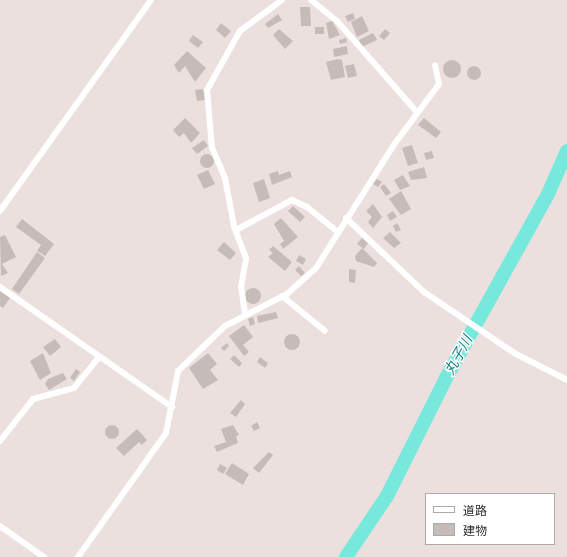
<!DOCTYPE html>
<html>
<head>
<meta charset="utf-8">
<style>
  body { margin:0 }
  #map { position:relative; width:567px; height:557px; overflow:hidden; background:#ece0de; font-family:Cabin,"Noto Sans JP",sans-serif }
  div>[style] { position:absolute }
  .river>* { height:14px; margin:-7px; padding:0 7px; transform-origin:7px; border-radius:7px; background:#76e8dc }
  .building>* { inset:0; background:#c5bcb9 }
  .round { border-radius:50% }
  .street>* { height:6px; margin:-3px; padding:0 3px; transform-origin:3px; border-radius:3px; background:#fff }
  span { translate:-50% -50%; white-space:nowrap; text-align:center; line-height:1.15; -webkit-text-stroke:3px #fff; paint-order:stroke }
  .water-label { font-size:14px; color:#14817e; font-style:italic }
  .legend { position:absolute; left:425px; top:493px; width:130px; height:52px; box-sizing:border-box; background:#fff; border:1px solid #aaa; margin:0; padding:5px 7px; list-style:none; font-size:12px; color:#2b2b2b }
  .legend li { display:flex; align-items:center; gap:8px; height:20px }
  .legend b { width:20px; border:1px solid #aaa }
</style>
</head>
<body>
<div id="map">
  <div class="river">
    <i style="left:346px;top:557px;width:73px;rotate:-56.1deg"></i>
    <i style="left:387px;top:496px;width:132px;rotate:-63.4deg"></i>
    <i style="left:446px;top:378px;width:210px;rotate:-61deg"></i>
    <i style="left:548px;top:194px;width:47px;rotate:-66.2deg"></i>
  </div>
  <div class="building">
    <i style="clip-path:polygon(300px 7px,310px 7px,311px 26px,301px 26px)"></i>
    <i style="clip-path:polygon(353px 13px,355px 19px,348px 22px,345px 16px)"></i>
    <i style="clip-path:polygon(278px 14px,282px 20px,268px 28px,265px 24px)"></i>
    <i style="clip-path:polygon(362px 16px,369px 31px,357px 37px,351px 22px)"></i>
    <i style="clip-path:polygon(332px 21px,340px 35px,329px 39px,326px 23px)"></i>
    <i style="clip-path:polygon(221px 23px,231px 31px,225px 38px,216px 30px)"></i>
    <i style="clip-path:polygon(315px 27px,324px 27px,324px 34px,315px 34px)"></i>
    <i style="clip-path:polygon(279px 29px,293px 41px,285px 49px,273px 35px)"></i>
    <i style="clip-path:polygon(385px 29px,390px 33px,384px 40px,379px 36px)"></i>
    <i style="clip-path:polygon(373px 33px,377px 40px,362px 47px,359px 40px)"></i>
    <i style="clip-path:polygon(193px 35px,203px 42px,198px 48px,189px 41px)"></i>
    <i style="clip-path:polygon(346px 38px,347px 42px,340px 44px,339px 40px)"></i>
    <i style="clip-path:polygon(347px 46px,348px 54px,334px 57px,333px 49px)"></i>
    <i style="clip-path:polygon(187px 51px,206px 68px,195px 82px,185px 66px,179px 73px,174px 65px)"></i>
    <i style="clip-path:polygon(338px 59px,342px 60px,345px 77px,331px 80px,326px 62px)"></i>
    <i class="round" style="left:443px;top:60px;width:18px;height:18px"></i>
    <i style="clip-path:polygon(354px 64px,357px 76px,348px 78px,345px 66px)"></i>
    <i class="round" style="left:467px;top:66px;width:14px;height:14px"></i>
    <i style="clip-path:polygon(203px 89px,205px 100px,197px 101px,195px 90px)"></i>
    <i style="clip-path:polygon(185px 118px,200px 133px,191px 143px,184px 133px,179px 137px,173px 130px)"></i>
    <i style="clip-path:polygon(424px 118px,441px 132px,436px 138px,418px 125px)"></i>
    <i style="clip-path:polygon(204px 140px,208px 146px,197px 154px,192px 148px)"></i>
    <i style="clip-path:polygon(412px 145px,418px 163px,408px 166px,402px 148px)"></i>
    <i style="clip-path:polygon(432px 151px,434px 158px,426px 160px,424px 153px)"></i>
    <i class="round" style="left:200px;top:154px;width:14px;height:14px"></i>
    <i style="clip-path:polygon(424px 167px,427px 178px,411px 180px,408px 172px)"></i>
    <i style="clip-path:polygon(208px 170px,215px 184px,204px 189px,197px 175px)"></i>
    <i style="clip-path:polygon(278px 171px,279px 175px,290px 171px,292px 177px,272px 185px,269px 174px)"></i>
    <i style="clip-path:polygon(403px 175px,410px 186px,400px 190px,394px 180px)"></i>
    <i style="clip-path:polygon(264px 179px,270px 198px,259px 202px,253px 183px)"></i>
    <i style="clip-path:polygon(377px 179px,382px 182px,378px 187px,373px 184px)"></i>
    <i style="clip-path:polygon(384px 184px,391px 193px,386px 196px,380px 187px)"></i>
    <i style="clip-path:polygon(401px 191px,411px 209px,401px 215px,389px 199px)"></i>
    <i style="clip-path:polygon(373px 204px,382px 217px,373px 228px,368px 222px,372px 217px,366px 211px)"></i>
    <i style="clip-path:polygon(293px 206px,305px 217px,300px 222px,288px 211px)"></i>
    <i style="clip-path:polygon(393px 211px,397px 217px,390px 221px,387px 215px)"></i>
    <i style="clip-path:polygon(281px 218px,298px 237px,283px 249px,280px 244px,284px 241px,274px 224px)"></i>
    <i style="clip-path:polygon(22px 219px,54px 244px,45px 256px,37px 251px,41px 245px,16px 227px)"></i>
    <i style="clip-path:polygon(397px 223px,401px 230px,396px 232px,393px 226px)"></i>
    <i style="clip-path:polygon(390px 232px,401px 243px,394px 248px,383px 238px)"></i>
    <i style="clip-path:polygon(5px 235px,16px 257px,2px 264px,8px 273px,1px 276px,0 237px)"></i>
    <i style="clip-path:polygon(362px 238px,368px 243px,364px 249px,357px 244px)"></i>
    <i style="clip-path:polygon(224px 242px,236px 253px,230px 260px,217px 250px)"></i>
    <i style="clip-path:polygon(273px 246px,292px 262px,285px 271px,268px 257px,273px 253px,269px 250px)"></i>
    <i style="clip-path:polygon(362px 248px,377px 263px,374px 267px,356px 261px,355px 256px)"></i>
    <i style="clip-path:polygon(37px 252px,45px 258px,19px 294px,12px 289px)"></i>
    <i style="clip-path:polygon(299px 255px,306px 259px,303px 265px,296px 261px)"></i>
    <i style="clip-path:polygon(299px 266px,305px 273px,301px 276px,295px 270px)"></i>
    <i style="clip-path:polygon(349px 269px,356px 270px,355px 283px,349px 282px)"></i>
    <i class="round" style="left:245px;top:288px;width:16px;height:16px"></i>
    <i style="clip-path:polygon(0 291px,10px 298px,3px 308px,0 306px)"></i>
    <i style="clip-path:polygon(276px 312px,278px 318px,258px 323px,257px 316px)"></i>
    <i style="clip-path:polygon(253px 317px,255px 324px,250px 326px,248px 319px)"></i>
    <i style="clip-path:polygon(244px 325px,253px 337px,243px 345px,249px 352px,244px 356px,229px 336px)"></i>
    <i class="round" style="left:284px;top:334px;width:16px;height:16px"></i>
    <i style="clip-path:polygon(55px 339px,61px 347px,50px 356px,43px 347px)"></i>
    <i style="clip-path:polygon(227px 343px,229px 346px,224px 351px,221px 348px)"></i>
    <i style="clip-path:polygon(43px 353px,51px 373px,40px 380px,30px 361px)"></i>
    <i style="clip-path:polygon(208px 353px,217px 364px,210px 370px,218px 380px,203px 389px,189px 368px)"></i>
    <i style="clip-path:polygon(234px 355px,242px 363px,239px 367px,230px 359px)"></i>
    <i style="clip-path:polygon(260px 357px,268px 363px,265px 368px,257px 362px)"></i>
    <i style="clip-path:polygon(76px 369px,80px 372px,74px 381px,70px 378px)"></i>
    <i style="clip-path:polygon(63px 373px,67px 379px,49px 390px,45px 384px,48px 379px)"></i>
    <i style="clip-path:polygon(241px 400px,245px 404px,236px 417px,230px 413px)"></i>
    <i style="clip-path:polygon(257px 422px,260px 428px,254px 431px,251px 426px)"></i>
    <i class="round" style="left:105px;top:425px;width:14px;height:14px"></i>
    <i style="clip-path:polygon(233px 425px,239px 435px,236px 436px,238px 443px,217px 452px,214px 446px,226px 442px,221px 429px)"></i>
    <i style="clip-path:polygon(137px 429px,147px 440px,142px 445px,139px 442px,124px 456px,116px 448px)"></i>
    <i style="clip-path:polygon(269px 452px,273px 455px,259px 473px,253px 468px)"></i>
    <i style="clip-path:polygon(232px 463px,249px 474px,243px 485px,225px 474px)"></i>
    <i style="clip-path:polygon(220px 464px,227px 468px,223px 474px,217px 470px)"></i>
  </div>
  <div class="street">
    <i style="left:311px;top:0;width:33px;rotate:39deg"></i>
    <i style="left:337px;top:21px;width:121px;rotate:48.7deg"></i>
    <i style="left:0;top:211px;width:259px;rotate:-54.4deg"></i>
    <i style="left:346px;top:218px;width:108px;rotate:43.5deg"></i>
    <i style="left:424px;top:292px;width:111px;rotate:34deg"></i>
    <i style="left:516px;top:354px;width:57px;rotate:27deg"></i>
    <i style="left:236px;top:230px;width:64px;rotate:-28.2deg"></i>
    <i style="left:292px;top:200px;width:17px;rotate:25deg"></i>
    <i style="left:307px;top:207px;width:40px;rotate:39deg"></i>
    <i style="left:0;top:287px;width:210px;rotate:34.9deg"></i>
    <i style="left:282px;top:296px;width:55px;rotate:39.1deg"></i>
    <i style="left:245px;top:314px;width:27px;rotate:-98deg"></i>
    <i style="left:241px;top:287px;width:29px;rotate:-80deg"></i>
    <i style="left:246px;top:258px;width:34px;rotate:-111deg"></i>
    <i style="left:234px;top:226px;width:49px;rotate:-100.6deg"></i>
    <i style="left:225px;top:178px;width:33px;rotate:-113deg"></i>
    <i style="left:212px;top:148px;width:58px;rotate:-94.9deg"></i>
    <i style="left:207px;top:90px;width:68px;rotate:-60.8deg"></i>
    <i style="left:240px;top:31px;width:52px;rotate:-36.4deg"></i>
    <i style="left:0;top:441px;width:53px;rotate:-51.8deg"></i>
    <i style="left:33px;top:399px;width:42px;rotate:-15deg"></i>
    <i style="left:74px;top:388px;width:40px;rotate:-51deg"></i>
    <i style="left:0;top:526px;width:54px;rotate:35.2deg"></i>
    <i style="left:78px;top:557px;width:152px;rotate:-54.6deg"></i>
    <i style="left:166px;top:433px;width:63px;rotate:-79deg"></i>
    <i style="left:178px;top:371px;width:65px;rotate:-43.8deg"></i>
    <i style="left:225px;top:326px;width:70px;rotate:-27.3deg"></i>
    <i style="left:287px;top:294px;width:39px;rotate:-42deg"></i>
    <i style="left:316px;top:268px;width:144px;rotate:-57.7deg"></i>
    <i style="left:393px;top:146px;width:77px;rotate:-53.4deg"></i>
    <i style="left:439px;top:84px;width:19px;rotate:-102deg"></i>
  </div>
  <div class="water-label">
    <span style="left:458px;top:355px;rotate:-61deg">丸子川</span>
  </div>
  <ul class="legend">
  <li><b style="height:5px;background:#fff"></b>道路</li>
  <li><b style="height:11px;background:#c5bcb9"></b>建物</li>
  </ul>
</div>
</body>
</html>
